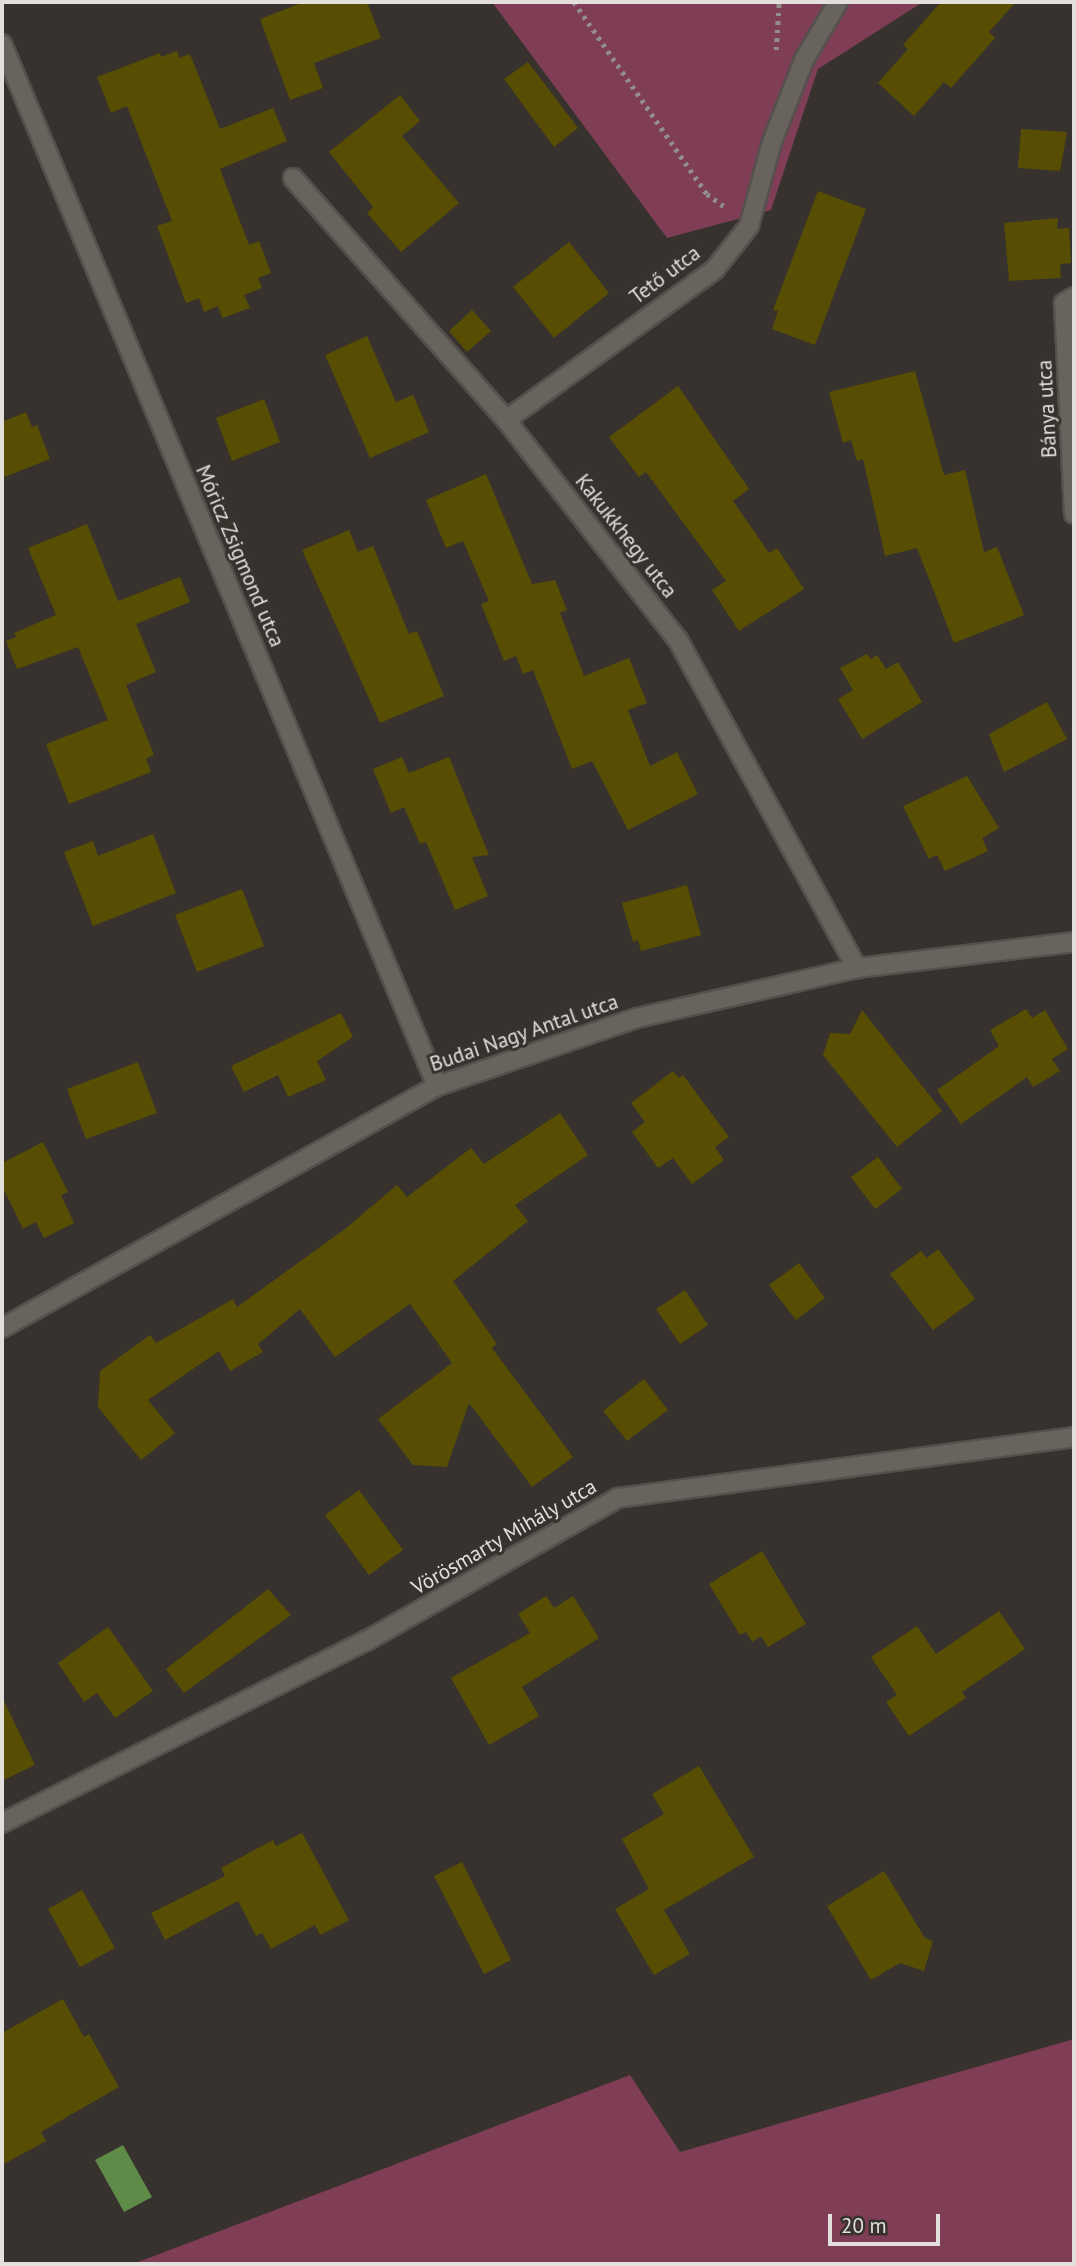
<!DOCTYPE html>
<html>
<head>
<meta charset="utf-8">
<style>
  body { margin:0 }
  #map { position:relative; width:1076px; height:2266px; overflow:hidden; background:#37322d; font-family:"PT Sans",sans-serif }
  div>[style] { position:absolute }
  .green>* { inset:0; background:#803e56 }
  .water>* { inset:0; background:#5f8b49 }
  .building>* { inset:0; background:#574e04 }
  .path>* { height:4.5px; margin-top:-2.25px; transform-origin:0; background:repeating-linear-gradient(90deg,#938e8a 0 3.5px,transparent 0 8.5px) }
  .roads { filter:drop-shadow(2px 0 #55504d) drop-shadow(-2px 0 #55504d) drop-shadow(0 2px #55504d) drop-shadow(0 -2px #55504d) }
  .minor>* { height:18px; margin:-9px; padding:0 9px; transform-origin:9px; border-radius:9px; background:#68635d }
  span { translate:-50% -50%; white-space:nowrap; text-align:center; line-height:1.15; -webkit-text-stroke:6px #37322d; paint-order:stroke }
  .street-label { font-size:21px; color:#e3dfdc }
  .frame { position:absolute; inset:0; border:4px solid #e3dfdc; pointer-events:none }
  .scale { position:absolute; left:828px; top:2214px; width:112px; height:32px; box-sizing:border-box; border:4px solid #e3dfdc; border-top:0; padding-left:9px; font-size:21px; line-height:24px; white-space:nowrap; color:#e3dfdc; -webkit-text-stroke:5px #37322d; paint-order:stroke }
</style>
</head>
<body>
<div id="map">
  <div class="green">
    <i style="clip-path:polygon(492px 2px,923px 2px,818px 69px,771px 210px,667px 238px)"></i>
    <i style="clip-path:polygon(1074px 2039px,1074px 2264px,133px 2264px,630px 2075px,680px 2152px)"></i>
  </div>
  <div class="water">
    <i style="clip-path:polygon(123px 2145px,152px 2197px,124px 2212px,95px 2160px)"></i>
  </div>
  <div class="building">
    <i style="clip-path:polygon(304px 2px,367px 2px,381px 38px,314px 63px,323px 88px,290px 100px,260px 19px)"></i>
    <i style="clip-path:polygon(941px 2px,1016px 2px,989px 32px,995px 38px,951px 88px,944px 82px,914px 116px,878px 83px,908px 49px,903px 45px)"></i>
    <i style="clip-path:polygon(177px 51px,179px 58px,190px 54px,220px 129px,273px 108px,287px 141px,220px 169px,249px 245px,259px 241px,271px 273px,258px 278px,262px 288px,244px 295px,250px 308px,222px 318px,218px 306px,204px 312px,199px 298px,186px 303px,157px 226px,172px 221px,127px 106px,111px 113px,97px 77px,160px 53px,161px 57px)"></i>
    <i style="clip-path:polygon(528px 62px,578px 128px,554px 147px,504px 79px)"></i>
    <i style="clip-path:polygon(400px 95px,420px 121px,402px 136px,459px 203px,401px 252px,367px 213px,373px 207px,329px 152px)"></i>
    <i style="clip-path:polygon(1021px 129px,1067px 132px,1060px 171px,1018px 168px)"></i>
    <i style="clip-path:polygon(818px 191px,866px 209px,815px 345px,772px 329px,778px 311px,773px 310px)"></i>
    <i style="clip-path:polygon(1058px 218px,1057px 229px,1069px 228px,1071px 263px,1060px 264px,1061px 278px,1009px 281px,1004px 223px)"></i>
    <i style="clip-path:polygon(569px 242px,609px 293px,554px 338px,513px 287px)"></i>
    <i style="clip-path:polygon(472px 310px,491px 331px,467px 352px,449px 331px)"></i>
    <i style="clip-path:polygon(367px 336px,396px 402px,413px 395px,429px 432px,370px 458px,325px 355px)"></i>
    <i style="clip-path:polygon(915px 371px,944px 475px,965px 470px,984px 552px,997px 547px,1024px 615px,954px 643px,917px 548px,885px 556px,863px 459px,857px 461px,851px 440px,843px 443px,829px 392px)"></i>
    <i style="clip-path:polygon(678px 386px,749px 489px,733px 501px,769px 553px,777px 548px,804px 589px,739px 631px,712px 590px,726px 581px,646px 472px,639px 477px,609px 437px)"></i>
    <i style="clip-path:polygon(264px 399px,280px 442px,232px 461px,216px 418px)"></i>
    <i style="clip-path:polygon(26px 412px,32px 427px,37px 425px,50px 459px,2px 478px,2px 422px)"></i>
    <i style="clip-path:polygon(486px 474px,532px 584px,555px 580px,567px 610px,560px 613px,584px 676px,629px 658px,647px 703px,628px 710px,650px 766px,677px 752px,698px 794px,628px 830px,592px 761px,572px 769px,533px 670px,523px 674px,516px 656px,504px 661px,481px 604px,489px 601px,463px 541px,446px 548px,426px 500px)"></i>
    <i style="clip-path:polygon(87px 524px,118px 601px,180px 577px,190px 602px,136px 624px,156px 672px,126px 685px,154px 755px,146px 759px,151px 772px,69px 804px,46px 744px,108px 720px,78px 647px,17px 669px,6px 641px,16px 637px,14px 633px,56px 615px,28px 548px)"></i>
    <i style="clip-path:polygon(349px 530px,358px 552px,373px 546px,409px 634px,417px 631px,444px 696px,380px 723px,302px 550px)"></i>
    <i style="clip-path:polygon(867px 654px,871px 659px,877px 655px,886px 669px,898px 662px,922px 702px,862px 739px,838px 699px,853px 690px,840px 668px)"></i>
    <i style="clip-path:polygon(1047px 702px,1067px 739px,1004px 772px,989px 734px)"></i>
    <i style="clip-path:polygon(402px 757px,409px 773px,449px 757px,489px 855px,472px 857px,488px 896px,455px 910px,426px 842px,420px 844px,404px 807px,391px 813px,373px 769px)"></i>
    <i style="clip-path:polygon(967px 776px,999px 828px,982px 838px,988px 851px,945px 871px,937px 855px,929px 859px,903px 806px)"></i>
    <i style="clip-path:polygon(153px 834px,176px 893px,93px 926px,64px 852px,93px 841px,98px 856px)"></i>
    <i style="clip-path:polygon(687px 885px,701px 935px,641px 951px,638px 940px,633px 942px,622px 903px)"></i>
    <i style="clip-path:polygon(242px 889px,264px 946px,197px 972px,175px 915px)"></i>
    <i style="clip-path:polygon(1026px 1009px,1032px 1018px,1045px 1010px,1068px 1049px,1052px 1059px,1060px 1071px,1033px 1087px,1027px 1077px,961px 1124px,937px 1090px,999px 1046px,990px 1030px)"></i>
    <i style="clip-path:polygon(862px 1010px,942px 1111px,897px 1147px,823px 1055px,830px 1033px,850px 1034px)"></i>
    <i style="clip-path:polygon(341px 1013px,353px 1037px,317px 1061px,326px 1080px,288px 1097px,278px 1075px,244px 1092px,231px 1066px)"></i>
    <i style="clip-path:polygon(138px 1062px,157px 1113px,86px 1139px,67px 1089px)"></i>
    <i style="clip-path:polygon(673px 1071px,679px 1078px,683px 1075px,729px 1137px,715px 1147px,724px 1160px,692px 1184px,673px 1158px,658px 1168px,632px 1132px,645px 1122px,631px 1103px)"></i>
    <i style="clip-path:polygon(560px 1113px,588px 1155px,515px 1205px,528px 1221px,453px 1281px,497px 1344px,492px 1348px,573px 1457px,532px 1487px,469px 1403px,447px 1467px,413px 1465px,378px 1419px,452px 1363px,410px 1304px,335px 1357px,300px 1309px,258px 1344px,263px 1352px,230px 1371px,219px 1351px,148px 1400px,175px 1433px,141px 1460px,98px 1407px,100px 1371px,150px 1335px,156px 1343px,233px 1299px,237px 1307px,345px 1229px,397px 1185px,407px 1197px,471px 1148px,484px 1164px)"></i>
    <i style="clip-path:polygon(43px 1142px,68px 1192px,61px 1195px,74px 1223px,44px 1238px,36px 1222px,23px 1229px,2px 1186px,2px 1163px)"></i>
    <i style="clip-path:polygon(878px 1157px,902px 1189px,875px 1209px,851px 1177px)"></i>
    <i style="clip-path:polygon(938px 1249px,975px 1299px,933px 1330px,890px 1274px,921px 1251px,927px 1258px)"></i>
    <i style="clip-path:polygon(799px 1263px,825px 1298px,796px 1320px,769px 1285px)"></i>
    <i style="clip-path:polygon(685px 1290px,708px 1325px,680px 1344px,656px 1309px)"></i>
    <i style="clip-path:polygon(644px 1379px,668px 1410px,627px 1441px,603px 1411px)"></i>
    <i style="clip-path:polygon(359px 1490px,403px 1550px,369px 1575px,325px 1515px)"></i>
    <i style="clip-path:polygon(762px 1551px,806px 1624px,768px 1647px,761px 1636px,752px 1642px,746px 1632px,740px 1635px,709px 1584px)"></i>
    <i style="clip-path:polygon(268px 1589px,291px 1615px,184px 1693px,166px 1669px)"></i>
    <i style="clip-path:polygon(546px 1596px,554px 1608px,573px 1596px,599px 1638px,522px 1687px,539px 1716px,489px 1745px,451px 1678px,530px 1633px,518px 1614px)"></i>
    <i style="clip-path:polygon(999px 1611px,1025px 1649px,962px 1692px,966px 1698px,909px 1736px,886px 1702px,897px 1695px,871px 1657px,917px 1626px,936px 1654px)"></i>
    <i style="clip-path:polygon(108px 1627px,153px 1691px,115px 1718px,97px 1693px,84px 1702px,58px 1663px)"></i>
    <i style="clip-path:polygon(2px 1697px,35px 1765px,2px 1781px)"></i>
    <i style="clip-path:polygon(699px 1766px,754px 1857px,664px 1910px,690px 1954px,654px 1975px,615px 1909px,649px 1889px,622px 1839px,664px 1814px,652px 1794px)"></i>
    <i style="clip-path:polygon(302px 1833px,349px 1920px,320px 1935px,315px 1925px,271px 1949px,262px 1933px,256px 1936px,238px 1901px,165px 1940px,151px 1913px,225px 1876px,221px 1868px,273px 1840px,276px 1846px)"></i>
    <i style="clip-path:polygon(462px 1862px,511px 1960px,484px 1974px,434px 1876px)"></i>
    <i style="clip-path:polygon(884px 1871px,925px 1938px,933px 1941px,924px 1971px,900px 1963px,871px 1980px,827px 1906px)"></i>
    <i style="clip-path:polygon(82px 1890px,115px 1948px,80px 1967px,48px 1909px)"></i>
    <i style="clip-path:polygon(63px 1999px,84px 2037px,89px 2034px,119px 2087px,41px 2132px,46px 2141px,2px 2165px,2px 2033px)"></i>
  </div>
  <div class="path">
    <i style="left:574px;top:2px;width:234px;rotate:55.3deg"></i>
    <i style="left:707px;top:194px;width:24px;rotate:36deg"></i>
    <i style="left:776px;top:50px;width:48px;rotate:-86.4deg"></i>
  </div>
  <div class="roads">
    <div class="minor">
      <i style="left:2px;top:44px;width:1129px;rotate:67.34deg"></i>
      <i style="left:293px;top:178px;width:322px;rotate:48.6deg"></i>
      <i style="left:506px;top:420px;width:279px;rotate:52deg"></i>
      <i style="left:678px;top:640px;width:374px;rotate:61.4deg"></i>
      <i style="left:1074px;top:297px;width:12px;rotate:149deg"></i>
      <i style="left:1064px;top:303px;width:211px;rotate:87.3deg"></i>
      <i style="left:506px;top:420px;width:258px;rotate:-35.8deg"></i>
      <i style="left:715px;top:269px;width:55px;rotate:-51.7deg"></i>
      <i style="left:749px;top:226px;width:87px;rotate:-74.7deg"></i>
      <i style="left:772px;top:142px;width:88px;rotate:-68.7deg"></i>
      <i style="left:804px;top:60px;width:67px;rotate:-59.6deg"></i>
      <i style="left:2px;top:1328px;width:498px;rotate:-29.1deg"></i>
      <i style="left:437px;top:1086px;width:211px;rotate:-18.8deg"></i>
      <i style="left:637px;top:1018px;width:226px;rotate:-12.8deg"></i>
      <i style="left:857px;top:968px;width:219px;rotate:-6.8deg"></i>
      <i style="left:2px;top:1823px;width:409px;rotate:-26.6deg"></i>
      <i style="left:368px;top:1640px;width:288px;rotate:-29.6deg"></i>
      <i style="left:618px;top:1498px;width:460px;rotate:-7.6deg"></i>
    </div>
  </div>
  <div class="street-label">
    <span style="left:665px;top:275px;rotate:-37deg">Tető utca</span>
    <span style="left:1047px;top:409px;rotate:-93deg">Bánya utca</span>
    <span style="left:626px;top:536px;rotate:52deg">Kakukkhegy utca</span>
    <span style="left:240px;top:556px;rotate:67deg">Móricz Zsigmond utca</span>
    <span style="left:524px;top:1033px;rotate:-19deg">Budai Nagy Antal utca</span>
    <span style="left:504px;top:1537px;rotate:-30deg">Vörösmarty Mihály utca</span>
  </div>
  <div class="frame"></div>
  <div class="scale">20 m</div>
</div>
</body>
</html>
